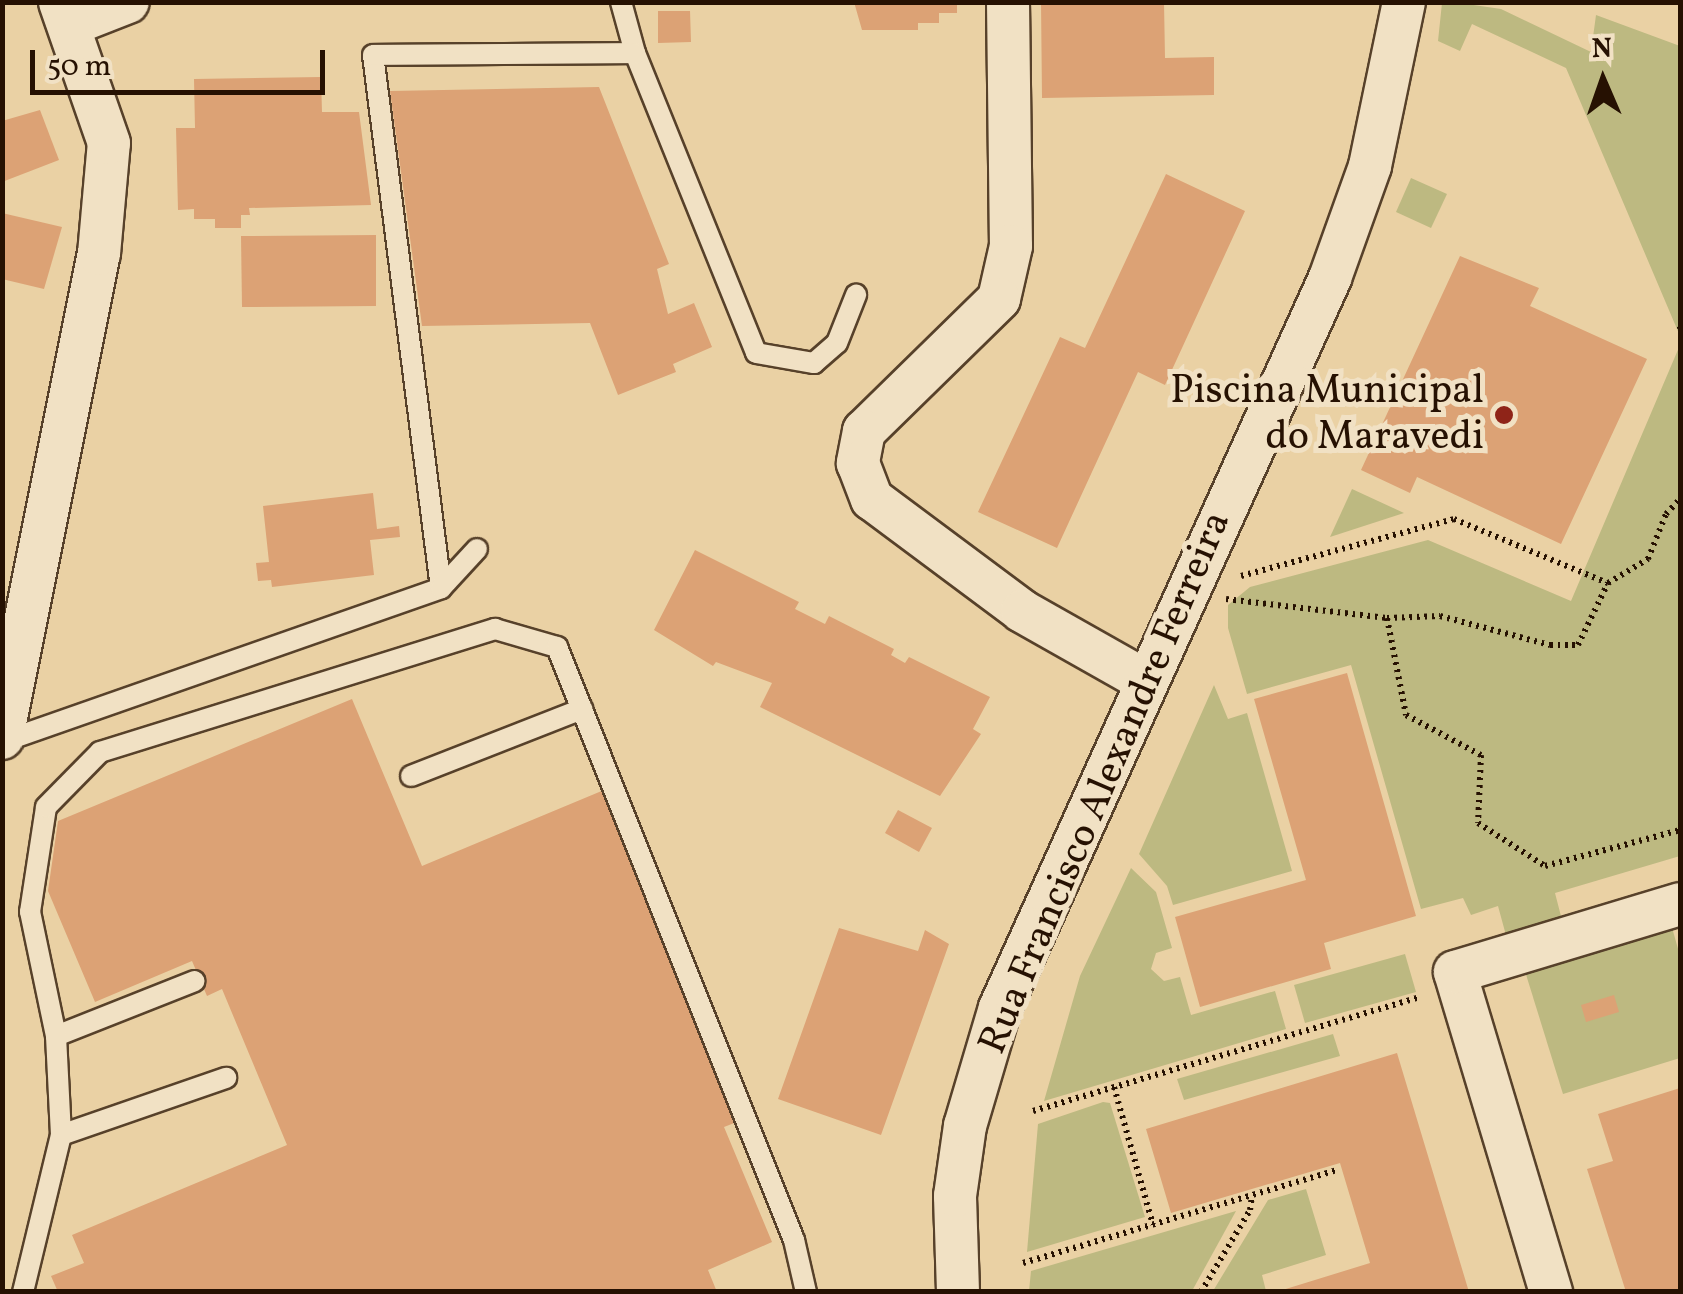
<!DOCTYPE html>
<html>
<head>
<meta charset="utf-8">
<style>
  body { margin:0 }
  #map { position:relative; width:1683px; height:1294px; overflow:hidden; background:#ead1a4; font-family:Vollkorn,serif }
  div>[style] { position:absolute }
  .green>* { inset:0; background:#bdb981 }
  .building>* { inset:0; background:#dca275 }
  .path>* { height:6px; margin-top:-3px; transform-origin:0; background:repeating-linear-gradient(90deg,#261102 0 2.5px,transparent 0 7.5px) }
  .roads { filter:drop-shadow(2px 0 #57412a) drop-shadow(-2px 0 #57412a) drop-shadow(0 2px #57412a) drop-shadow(0 -2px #57412a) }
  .lane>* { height:20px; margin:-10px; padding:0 10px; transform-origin:10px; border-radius:10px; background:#f1e1c4 }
  .street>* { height:42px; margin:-21px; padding:0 21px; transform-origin:21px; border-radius:21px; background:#f1e1c4 }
  .dots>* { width:28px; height:28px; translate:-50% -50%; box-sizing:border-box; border:5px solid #f1e1c4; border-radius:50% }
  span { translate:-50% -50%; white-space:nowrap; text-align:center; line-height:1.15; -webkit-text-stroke:10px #f1e1c4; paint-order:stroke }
  .poi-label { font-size:40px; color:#261102 }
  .right { translate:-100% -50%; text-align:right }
  .street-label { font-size:40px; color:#261102 }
  .frame { position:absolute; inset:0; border:5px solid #261102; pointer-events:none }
  .north { position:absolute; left:1553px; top:30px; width:100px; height:100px; -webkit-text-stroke:8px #f1e1c4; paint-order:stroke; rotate:358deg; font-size:28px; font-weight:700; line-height:40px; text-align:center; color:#261102 }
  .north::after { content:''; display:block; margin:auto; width:35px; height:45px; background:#261102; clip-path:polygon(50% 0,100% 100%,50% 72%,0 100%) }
  .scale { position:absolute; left:30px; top:50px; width:295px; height:45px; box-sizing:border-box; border:5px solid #261102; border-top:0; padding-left:12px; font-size:30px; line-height:35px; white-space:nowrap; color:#261102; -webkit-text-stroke:8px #f1e1c4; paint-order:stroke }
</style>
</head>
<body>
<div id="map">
  <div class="green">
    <i style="clip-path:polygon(1453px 2px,1501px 9px,1591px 52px,1596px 15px,1680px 46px,1680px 336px,1566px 68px,1472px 24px,1460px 51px,1438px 41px,1442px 3px)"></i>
    <i style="clip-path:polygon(1411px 178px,1447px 194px,1431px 228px,1396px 212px)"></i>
    <i style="clip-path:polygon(1680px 345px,1680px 856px,1555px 893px,1563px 924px,1507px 939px,1498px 906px,1471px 915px,1463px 898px,1421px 909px,1351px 665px,1247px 694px,1228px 628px,1228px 605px,1250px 587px,1428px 540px,1571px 601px)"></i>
    <i style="clip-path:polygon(1352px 489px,1404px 513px,1330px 537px)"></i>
    <i style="clip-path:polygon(1214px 685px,1228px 719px,1247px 713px,1292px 871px,1173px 905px,1167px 886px,1139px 854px)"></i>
    <i style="clip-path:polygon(1131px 868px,1156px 892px,1172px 948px,1156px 953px,1151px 969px,1164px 981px,1180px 977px,1191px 1015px,1275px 991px,1286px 1029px,1044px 1101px,1080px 976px)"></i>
    <i style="clip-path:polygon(1671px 924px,1680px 956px,1680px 1058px,1563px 1094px,1524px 968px)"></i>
    <i style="clip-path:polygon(1405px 954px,1416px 992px,1305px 1023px,1294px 985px)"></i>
    <i style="clip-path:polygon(1333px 1034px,1340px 1056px,1184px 1100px,1177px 1079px)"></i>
    <i style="clip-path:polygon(1103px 1102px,1110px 1103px,1145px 1217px,1027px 1252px,1038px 1124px)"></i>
    <i style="clip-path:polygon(1306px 1189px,1326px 1255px,1262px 1275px,1266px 1291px,1213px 1291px,1268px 1200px)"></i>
    <i style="clip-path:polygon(1236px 1211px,1192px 1291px,1029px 1291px,1031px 1271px)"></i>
  </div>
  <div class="building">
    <i style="clip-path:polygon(854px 2px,957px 2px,957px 13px,939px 13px,939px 23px,918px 23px,918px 30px,862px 30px)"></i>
    <i style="clip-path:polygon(1041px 2px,1164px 2px,1165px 58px,1214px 57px,1214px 95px,1042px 98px)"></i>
    <i style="clip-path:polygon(658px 11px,690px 11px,691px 42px,658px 43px)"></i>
    <i style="clip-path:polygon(321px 77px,322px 112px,359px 112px,371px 205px,249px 208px,250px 215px,241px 215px,241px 228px,215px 228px,215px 219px,194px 219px,194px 209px,178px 210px,176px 128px,195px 128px,194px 79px)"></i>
    <i style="clip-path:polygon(599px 87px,669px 264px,657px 269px,668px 314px,694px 303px,712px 347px,673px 364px,676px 372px,618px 395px,590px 323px,422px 326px,390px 91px)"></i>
    <i style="clip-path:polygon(40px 110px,59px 160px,2px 182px,2px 121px)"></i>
    <i style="clip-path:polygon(1166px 174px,1245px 211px,1165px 385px,1138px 372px,1057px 548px,978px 512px,1060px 337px,1085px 348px)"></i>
    <i style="clip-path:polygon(2px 213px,62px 227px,44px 289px,2px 279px)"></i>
    <i style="clip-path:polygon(376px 235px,376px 306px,242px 307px,241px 236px)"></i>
    <i style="clip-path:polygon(1460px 256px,1539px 288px,1530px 306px,1647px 359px,1561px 544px,1417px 477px,1410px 493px,1361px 470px)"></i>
    <i style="clip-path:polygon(373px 493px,377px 529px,399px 526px,400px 537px,370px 540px,374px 575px,272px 587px,271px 580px,258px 581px,256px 563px,269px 562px,263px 506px)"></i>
    <i style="clip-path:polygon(695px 550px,799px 602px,795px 609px,825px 624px,829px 616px,894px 649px,891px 655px,905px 663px,909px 657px,990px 697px,973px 729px,981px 734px,940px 796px,760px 707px,772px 683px,716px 662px,713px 666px,654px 630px)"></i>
    <i style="clip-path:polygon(1347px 673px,1416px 916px,1324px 943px,1331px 969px,1200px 1007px,1175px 917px,1306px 880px,1254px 699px)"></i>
    <i style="clip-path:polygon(352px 699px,422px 866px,604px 790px,742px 1120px,724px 1127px,772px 1242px,708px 1270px,717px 1292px,58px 1292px,51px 1276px,84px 1263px,72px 1235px,287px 1145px,222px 989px,207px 996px,192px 961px,95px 1002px,48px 891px,58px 821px)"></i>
    <i style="clip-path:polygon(898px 810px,932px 828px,919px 852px,885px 833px)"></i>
    <i style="clip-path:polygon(839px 928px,918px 951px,925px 930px,949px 944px,881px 1135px,778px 1099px)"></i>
    <i style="clip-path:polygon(1614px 995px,1619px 1012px,1586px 1022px,1581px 1005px)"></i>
    <i style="clip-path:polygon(1397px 1053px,1469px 1292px,1276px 1292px,1370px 1263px,1340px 1163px,1171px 1213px,1146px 1129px)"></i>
    <i style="clip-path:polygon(1680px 1088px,1680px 1292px,1626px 1292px,1587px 1169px,1613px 1161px,1598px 1114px)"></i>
  </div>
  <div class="path">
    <i style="left:1678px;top:330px;width:2px;rotate:-27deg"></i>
    <i style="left:1241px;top:576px;width:220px;rotate:-15deg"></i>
    <i style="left:1454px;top:519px;width:167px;rotate:22.6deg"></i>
    <i style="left:1608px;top:583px;width:47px;rotate:-31deg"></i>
    <i style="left:1648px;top:559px;width:48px;rotate:-68.2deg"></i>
    <i style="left:1666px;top:514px;width:21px;rotate:-47deg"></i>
    <i style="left:1226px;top:599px;width:162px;rotate:6.7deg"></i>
    <i style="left:1387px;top:618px;width:99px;rotate:78.9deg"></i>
    <i style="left:1406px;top:715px;width:85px;rotate:28.1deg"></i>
    <i style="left:1481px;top:755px;width:68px;rotate:92.5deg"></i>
    <i style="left:1478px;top:823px;width:80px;rotate:32.7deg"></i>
    <i style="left:1545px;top:866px;width:140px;rotate:-14.9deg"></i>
    <i style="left:1387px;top:618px;width:53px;rotate:-2.2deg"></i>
    <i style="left:1440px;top:616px;width:114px;rotate:14.8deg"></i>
    <i style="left:1550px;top:645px;width:28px"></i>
    <i style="left:1578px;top:645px;width:69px;rotate:-64.2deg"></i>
    <i style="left:1114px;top:1087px;width:143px;rotate:74.2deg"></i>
    <i style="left:1033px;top:1111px;width:403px;rotate:-16.4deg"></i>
    <i style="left:1023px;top:1263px;width:327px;rotate:-16.5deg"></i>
    <i style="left:1201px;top:1292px;width:96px;rotate:-59.1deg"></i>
    <i style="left:1250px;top:1210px;width:14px;rotate:-82deg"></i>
  </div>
  <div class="roads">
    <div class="lane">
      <i style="left:621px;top:2px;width:53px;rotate:74.6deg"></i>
      <i style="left:635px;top:53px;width:323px;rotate:68deg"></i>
      <i style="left:756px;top:353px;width:59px;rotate:9.8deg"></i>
      <i style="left:814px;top:363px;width:30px;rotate:-41deg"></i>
      <i style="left:837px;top:343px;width:52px;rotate:-68.4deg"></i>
      <i style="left:441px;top:588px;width:537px;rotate:-97.27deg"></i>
      <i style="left:373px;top:55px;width:262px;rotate:-0.4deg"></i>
      <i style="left:2px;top:742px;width:465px;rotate:-19.3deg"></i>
      <i style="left:441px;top:588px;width:53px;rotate:-47.3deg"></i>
      <i style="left:411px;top:776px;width:184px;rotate:-21.4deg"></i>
      <i style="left:56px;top:1036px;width:149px;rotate:-21.6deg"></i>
      <i style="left:61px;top:1135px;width:175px;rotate:-19.1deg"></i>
      <i style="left:23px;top:1292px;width:162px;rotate:-76.4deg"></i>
      <i style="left:61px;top:1135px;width:99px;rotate:-92.9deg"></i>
      <i style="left:56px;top:1036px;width:127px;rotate:-101.8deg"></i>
      <i style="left:30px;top:912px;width:106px;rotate:-81.3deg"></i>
      <i style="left:46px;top:807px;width:77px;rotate:-45.5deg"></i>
      <i style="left:100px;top:752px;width:414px;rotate:-17.3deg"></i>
      <i style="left:495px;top:629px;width:65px;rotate:16.2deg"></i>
      <i style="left:557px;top:647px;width:639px;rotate:68.22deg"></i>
      <i style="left:794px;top:1240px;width:53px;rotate:77deg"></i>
    </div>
    <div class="street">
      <i style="left:1008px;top:2px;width:244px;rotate:89.3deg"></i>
      <i style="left:1011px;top:246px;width:54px;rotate:102.8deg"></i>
      <i style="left:999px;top:299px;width:189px;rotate:135.6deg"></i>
      <i style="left:864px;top:431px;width:33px;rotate:101deg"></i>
      <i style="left:858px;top:463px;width:39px;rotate:69deg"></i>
      <i style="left:872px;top:499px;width:187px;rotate:36.7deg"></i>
      <i style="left:1022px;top:611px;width:140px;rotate:29.5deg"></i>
      <i style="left:69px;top:25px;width:63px;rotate:-21.3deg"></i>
      <i style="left:2px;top:738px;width:494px;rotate:-78.7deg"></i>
      <i style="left:99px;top:254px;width:111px;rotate:-84.9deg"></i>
      <i style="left:109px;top:143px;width:149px;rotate:-109.2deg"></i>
      <i style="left:958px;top:1292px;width:96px;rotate:-91.8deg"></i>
      <i style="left:955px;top:1196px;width:71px;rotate:-81.9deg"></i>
      <i style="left:965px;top:1126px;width:123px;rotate:-73.5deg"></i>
      <i style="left:1000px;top:1008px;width:801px;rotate:-65.67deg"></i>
      <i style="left:1330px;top:278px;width:119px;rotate:-70.3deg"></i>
      <i style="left:1370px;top:166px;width:167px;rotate:-78.3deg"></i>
      <i style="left:1551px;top:1292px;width:334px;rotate:-106.7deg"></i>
      <i style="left:1455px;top:972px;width:235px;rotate:-16.8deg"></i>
    </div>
  </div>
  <div class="dots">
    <i style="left:1504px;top:415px;background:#8f2418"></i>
  </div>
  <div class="poi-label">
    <span class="right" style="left:1484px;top:415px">Piscina Municipal<br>do Maravedi</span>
  </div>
  <div class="street-label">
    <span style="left:1106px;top:783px;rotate:-67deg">Rua Francisco Alexandre Ferreira</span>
  </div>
  <div class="frame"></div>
  <div class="north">N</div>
  <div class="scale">50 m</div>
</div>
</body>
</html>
